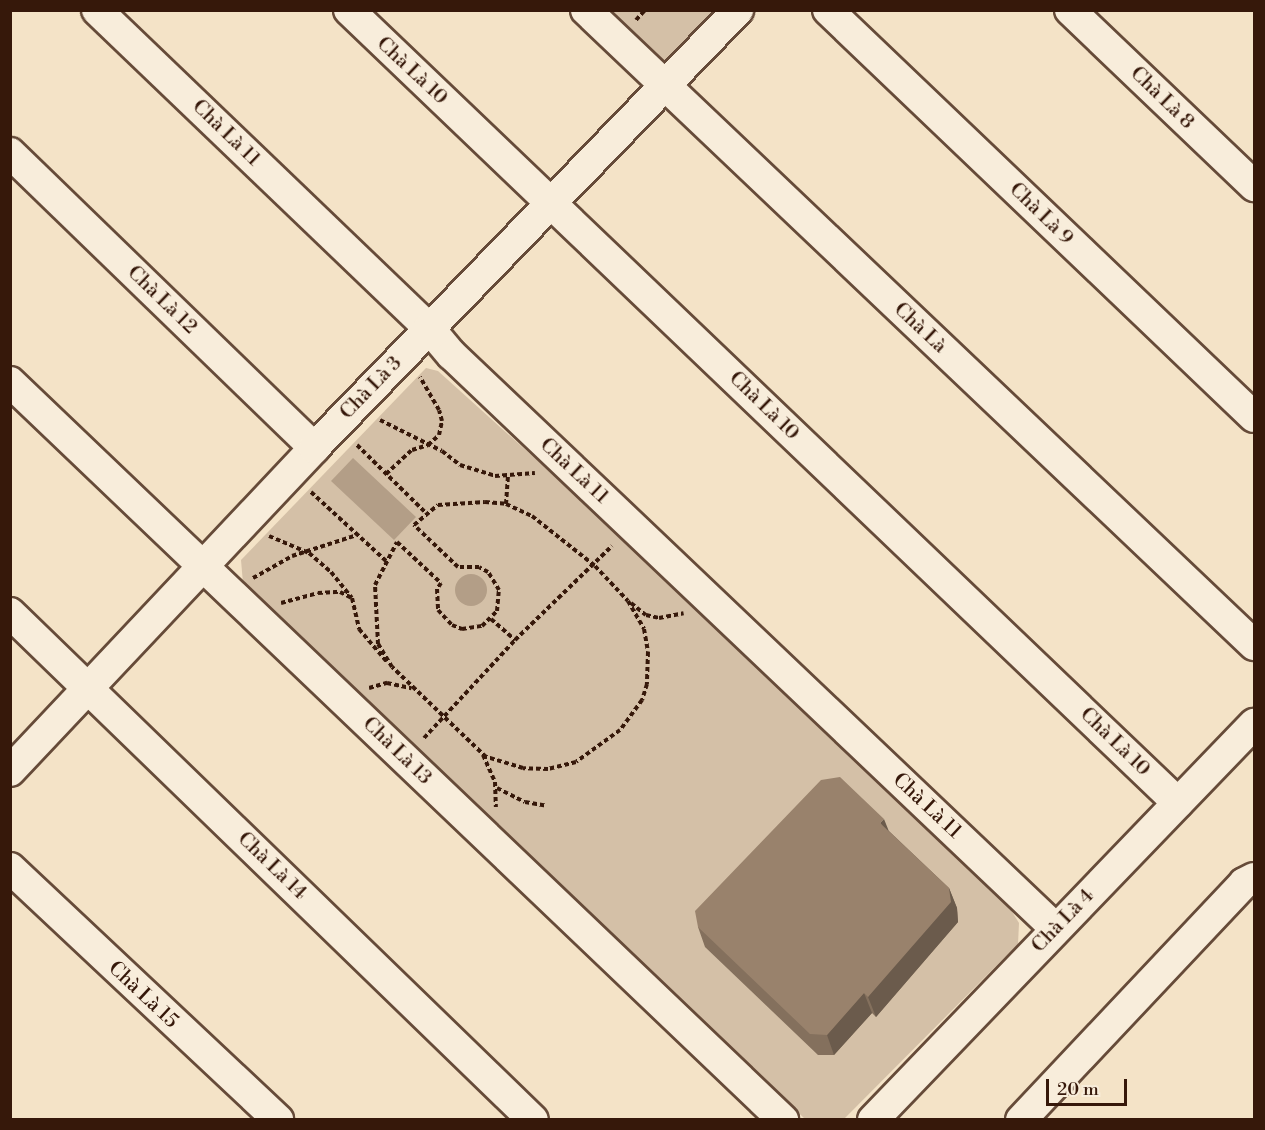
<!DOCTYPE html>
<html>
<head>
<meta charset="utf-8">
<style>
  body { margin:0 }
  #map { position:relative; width:1265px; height:1130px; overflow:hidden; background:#f4e3c7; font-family:"Libre Bodoni",serif }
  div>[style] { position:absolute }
  .green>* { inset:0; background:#d4c0a7 }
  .water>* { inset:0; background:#b39e87 }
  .round { border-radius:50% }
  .path>* { height:4px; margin-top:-2px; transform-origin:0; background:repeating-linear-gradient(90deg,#36180a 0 4.5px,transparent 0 7.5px) }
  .roads { filter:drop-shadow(2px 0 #664b39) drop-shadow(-2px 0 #664b39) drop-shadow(0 2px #664b39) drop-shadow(0 -2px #664b39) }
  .minor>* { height:30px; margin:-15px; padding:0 15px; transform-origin:15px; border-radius:15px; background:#f8eddb }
  .wall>* { inset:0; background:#84705d }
  .shaded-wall>* { inset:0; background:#6b5b4c }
  .building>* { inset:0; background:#99826c }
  span { translate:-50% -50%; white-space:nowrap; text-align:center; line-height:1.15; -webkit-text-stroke:4.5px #f8eddb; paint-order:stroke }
  .street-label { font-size:20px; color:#36180a }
  .frame { position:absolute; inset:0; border:12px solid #36180a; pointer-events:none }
  .scale { position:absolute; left:1046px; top:1079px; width:81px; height:27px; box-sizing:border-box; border:3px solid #36180a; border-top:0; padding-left:8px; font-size:18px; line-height:21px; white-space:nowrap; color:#36180a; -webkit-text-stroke:4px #f8eddb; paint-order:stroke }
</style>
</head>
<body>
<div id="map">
  <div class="green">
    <i style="clip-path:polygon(605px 11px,723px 11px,667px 75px)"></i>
    <i style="clip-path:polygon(426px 368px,438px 371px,621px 536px,1003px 897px,1019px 923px,1018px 944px,844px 1119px,805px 1119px,243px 583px,241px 560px)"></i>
  </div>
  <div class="water">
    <i style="clip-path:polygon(353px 458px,416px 517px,394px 540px,331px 481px)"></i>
    <i class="round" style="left:455px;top:574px;width:32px;height:32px"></i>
  </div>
  <div class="path">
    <i style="left:636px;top:20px;width:13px;rotate:-48deg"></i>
    <i style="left:380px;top:420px;width:69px;rotate:26.6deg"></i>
    <i style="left:442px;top:451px;width:23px;rotate:38deg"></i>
    <i style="left:460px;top:465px;width:37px;rotate:17deg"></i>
    <i style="left:495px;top:476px;width:40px;rotate:-4.3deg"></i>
    <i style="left:357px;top:445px;width:97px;rotate:44.6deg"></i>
    <i style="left:386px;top:474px;width:35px;rotate:-43deg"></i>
    <i style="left:412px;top:450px;width:17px;rotate:-17deg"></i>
    <i style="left:428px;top:445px;width:15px;rotate:-42deg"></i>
    <i style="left:439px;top:435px;width:14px;rotate:-78deg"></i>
    <i style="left:442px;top:421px;width:11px;rotate:-105deg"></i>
    <i style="left:439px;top:410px;width:38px;rotate:-120deg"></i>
    <i style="left:311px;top:492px;width:102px;rotate:42.6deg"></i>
    <i style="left:485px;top:502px;width:21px;rotate:5deg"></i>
    <i style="left:506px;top:504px;width:29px;rotate:25deg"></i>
    <i style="left:532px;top:516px;width:80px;rotate:38.4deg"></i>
    <i style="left:595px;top:566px;width:48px;rotate:46.7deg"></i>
    <i style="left:628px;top:601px;width:32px;rotate:60deg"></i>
    <i style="left:644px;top:629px;width:23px;rotate:80deg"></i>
    <i style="left:648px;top:652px;width:32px;rotate:92deg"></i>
    <i style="left:647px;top:684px;width:17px;rotate:107deg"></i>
    <i style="left:642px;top:700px;width:37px;rotate:126deg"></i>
    <i style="left:620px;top:730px;width:54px;rotate:144deg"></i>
    <i style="left:576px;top:762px;width:29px;rotate:166deg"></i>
    <i style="left:548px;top:769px;width:25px;rotate:-178deg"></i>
    <i style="left:523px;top:768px;width:39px;rotate:-163deg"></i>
    <i style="left:486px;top:757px;width:130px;rotate:-136.2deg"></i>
    <i style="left:392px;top:667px;width:27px;rotate:-121deg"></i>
    <i style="left:378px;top:644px;width:59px;rotate:-92.9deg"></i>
    <i style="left:375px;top:585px;width:48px;rotate:-62.9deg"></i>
    <i style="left:397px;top:542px;width:60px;rotate:43deg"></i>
    <i style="left:441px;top:583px;width:7px;rotate:124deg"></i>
    <i style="left:437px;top:589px;width:21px;rotate:87deg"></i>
    <i style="left:438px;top:610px;width:21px;rotate:47deg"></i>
    <i style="left:452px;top:625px;width:11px;rotate:22deg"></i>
    <i style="left:462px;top:629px;width:20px;rotate:-9deg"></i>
    <i style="left:482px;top:626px;width:21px;rotate:-45deg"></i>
    <i style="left:497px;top:611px;width:21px;rotate:-85deg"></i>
    <i style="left:499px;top:590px;width:21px;rotate:-121deg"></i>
    <i style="left:488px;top:572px;width:10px;rotate:-151deg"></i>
    <i style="left:479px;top:567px;width:21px;rotate:180deg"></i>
    <i style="left:458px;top:567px;width:61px;rotate:-136.3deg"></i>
    <i style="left:414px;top:525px;width:31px;rotate:-40deg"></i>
    <i style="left:438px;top:505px;width:47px;rotate:-3.7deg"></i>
    <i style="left:506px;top:504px;width:28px;rotate:-86deg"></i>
    <i style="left:269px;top:536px;width:43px;rotate:23deg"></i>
    <i style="left:309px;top:553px;width:29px;rotate:41deg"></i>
    <i style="left:331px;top:572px;width:33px;rotate:51deg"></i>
    <i style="left:352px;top:598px;width:32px;rotate:77deg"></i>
    <i style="left:359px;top:629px;width:43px;rotate:49.7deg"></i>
    <i style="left:253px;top:578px;width:45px;rotate:-29.4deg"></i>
    <i style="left:292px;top:556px;width:68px;rotate:-17.9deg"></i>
    <i style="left:281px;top:603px;width:38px;rotate:-15deg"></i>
    <i style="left:318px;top:593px;width:22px;rotate:-3deg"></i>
    <i style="left:340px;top:592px;width:13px;rotate:27deg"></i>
    <i style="left:631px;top:603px;width:19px;rotate:39deg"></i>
    <i style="left:646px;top:615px;width:13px;rotate:13deg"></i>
    <i style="left:659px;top:618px;width:25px;rotate:-11deg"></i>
    <i style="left:491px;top:619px;width:32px;rotate:41deg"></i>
    <i style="left:369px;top:688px;width:19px;rotate:-16deg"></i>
    <i style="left:387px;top:683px;width:25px;rotate:12deg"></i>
    <i style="left:424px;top:738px;width:134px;rotate:-47.1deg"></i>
    <i style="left:515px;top:640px;width:135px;rotate:-44.1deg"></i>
    <i style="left:483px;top:755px;width:30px;rotate:66deg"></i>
    <i style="left:495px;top:782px;width:25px;rotate:88deg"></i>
    <i style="left:497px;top:788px;width:31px;rotate:27deg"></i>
    <i style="left:525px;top:802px;width:22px;rotate:10deg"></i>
  </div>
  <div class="roads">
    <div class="minor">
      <i style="left:97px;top:10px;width:460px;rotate:43.8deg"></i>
      <i style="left:429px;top:328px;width:35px;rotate:50deg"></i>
      <i style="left:452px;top:355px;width:833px;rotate:43.54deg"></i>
      <i style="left:349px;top:10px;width:1147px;rotate:43.73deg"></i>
      <i style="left:586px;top:10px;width:922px;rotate:43.55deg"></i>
      <i style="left:828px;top:10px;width:589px;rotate:43.69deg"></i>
      <i style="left:1070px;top:10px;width:255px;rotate:43.7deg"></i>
      <i style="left:10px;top:153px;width:424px;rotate:44.1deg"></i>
      <i style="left:10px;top:382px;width:1069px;rotate:43.67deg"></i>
      <i style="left:10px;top:613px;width:728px;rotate:44.11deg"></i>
      <i style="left:10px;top:771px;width:444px;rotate:-46.7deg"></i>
      <i style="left:314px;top:448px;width:610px;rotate:-45.93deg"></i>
      <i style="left:10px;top:868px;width:368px;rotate:43.2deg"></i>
      <i style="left:873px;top:1120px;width:550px;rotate:-46.11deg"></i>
      <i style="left:1021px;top:1120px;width:325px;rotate:-46.7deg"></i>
      <i style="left:1244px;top:883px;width:11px;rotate:-27deg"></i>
    </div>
  </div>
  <div class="wall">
    <i style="clip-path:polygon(889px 831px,949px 888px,957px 908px,958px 922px,876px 1017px,872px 1013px,834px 1055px,818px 1055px,705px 947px,698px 927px)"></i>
  </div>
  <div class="shaded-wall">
    <i style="clip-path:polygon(884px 819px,892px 839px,880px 823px)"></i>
    <i style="clip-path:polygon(949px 888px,957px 908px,958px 922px,876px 1017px,868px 997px)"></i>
    <i style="clip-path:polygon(864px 993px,872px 1013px,834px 1055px,827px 1035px)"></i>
  </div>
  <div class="building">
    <i style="clip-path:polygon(840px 777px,884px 819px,880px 823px,949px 888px,951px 902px,868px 997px,864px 993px,827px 1035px,810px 1034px,698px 927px,695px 911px,821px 780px)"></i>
  </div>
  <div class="street-label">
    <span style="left:412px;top:71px;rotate:43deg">Chà Là 10</span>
    <span style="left:1162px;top:98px;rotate:44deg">Chà Là 8</span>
    <span style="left:226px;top:133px;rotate:44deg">Chà Là 11</span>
    <span style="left:1041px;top:214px;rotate:44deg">Chà Là 9</span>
    <span style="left:162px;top:300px;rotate:44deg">Chà Là 12</span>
    <span style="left:920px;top:328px;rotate:43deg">Chà Là</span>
    <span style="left:371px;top:388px;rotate:-46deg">Chà Là 3</span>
    <span style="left:764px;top:406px;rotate:44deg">Chà Là 10</span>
    <span style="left:574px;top:471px;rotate:43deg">Chà Là 11</span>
    <span style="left:1115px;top:742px;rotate:44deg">Chà Là 10</span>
    <span style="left:397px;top:751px;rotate:44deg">Chà Là 13</span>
    <span style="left:927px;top:806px;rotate:43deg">Chà Là 11</span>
    <span style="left:272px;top:866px;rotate:44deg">Chà Là 14</span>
    <span style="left:1063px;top:921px;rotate:-46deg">Chà Là 4</span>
    <span style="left:143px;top:995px;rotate:43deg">Chà Là 15</span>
  </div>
  <div class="frame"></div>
  <div class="scale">20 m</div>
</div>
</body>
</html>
